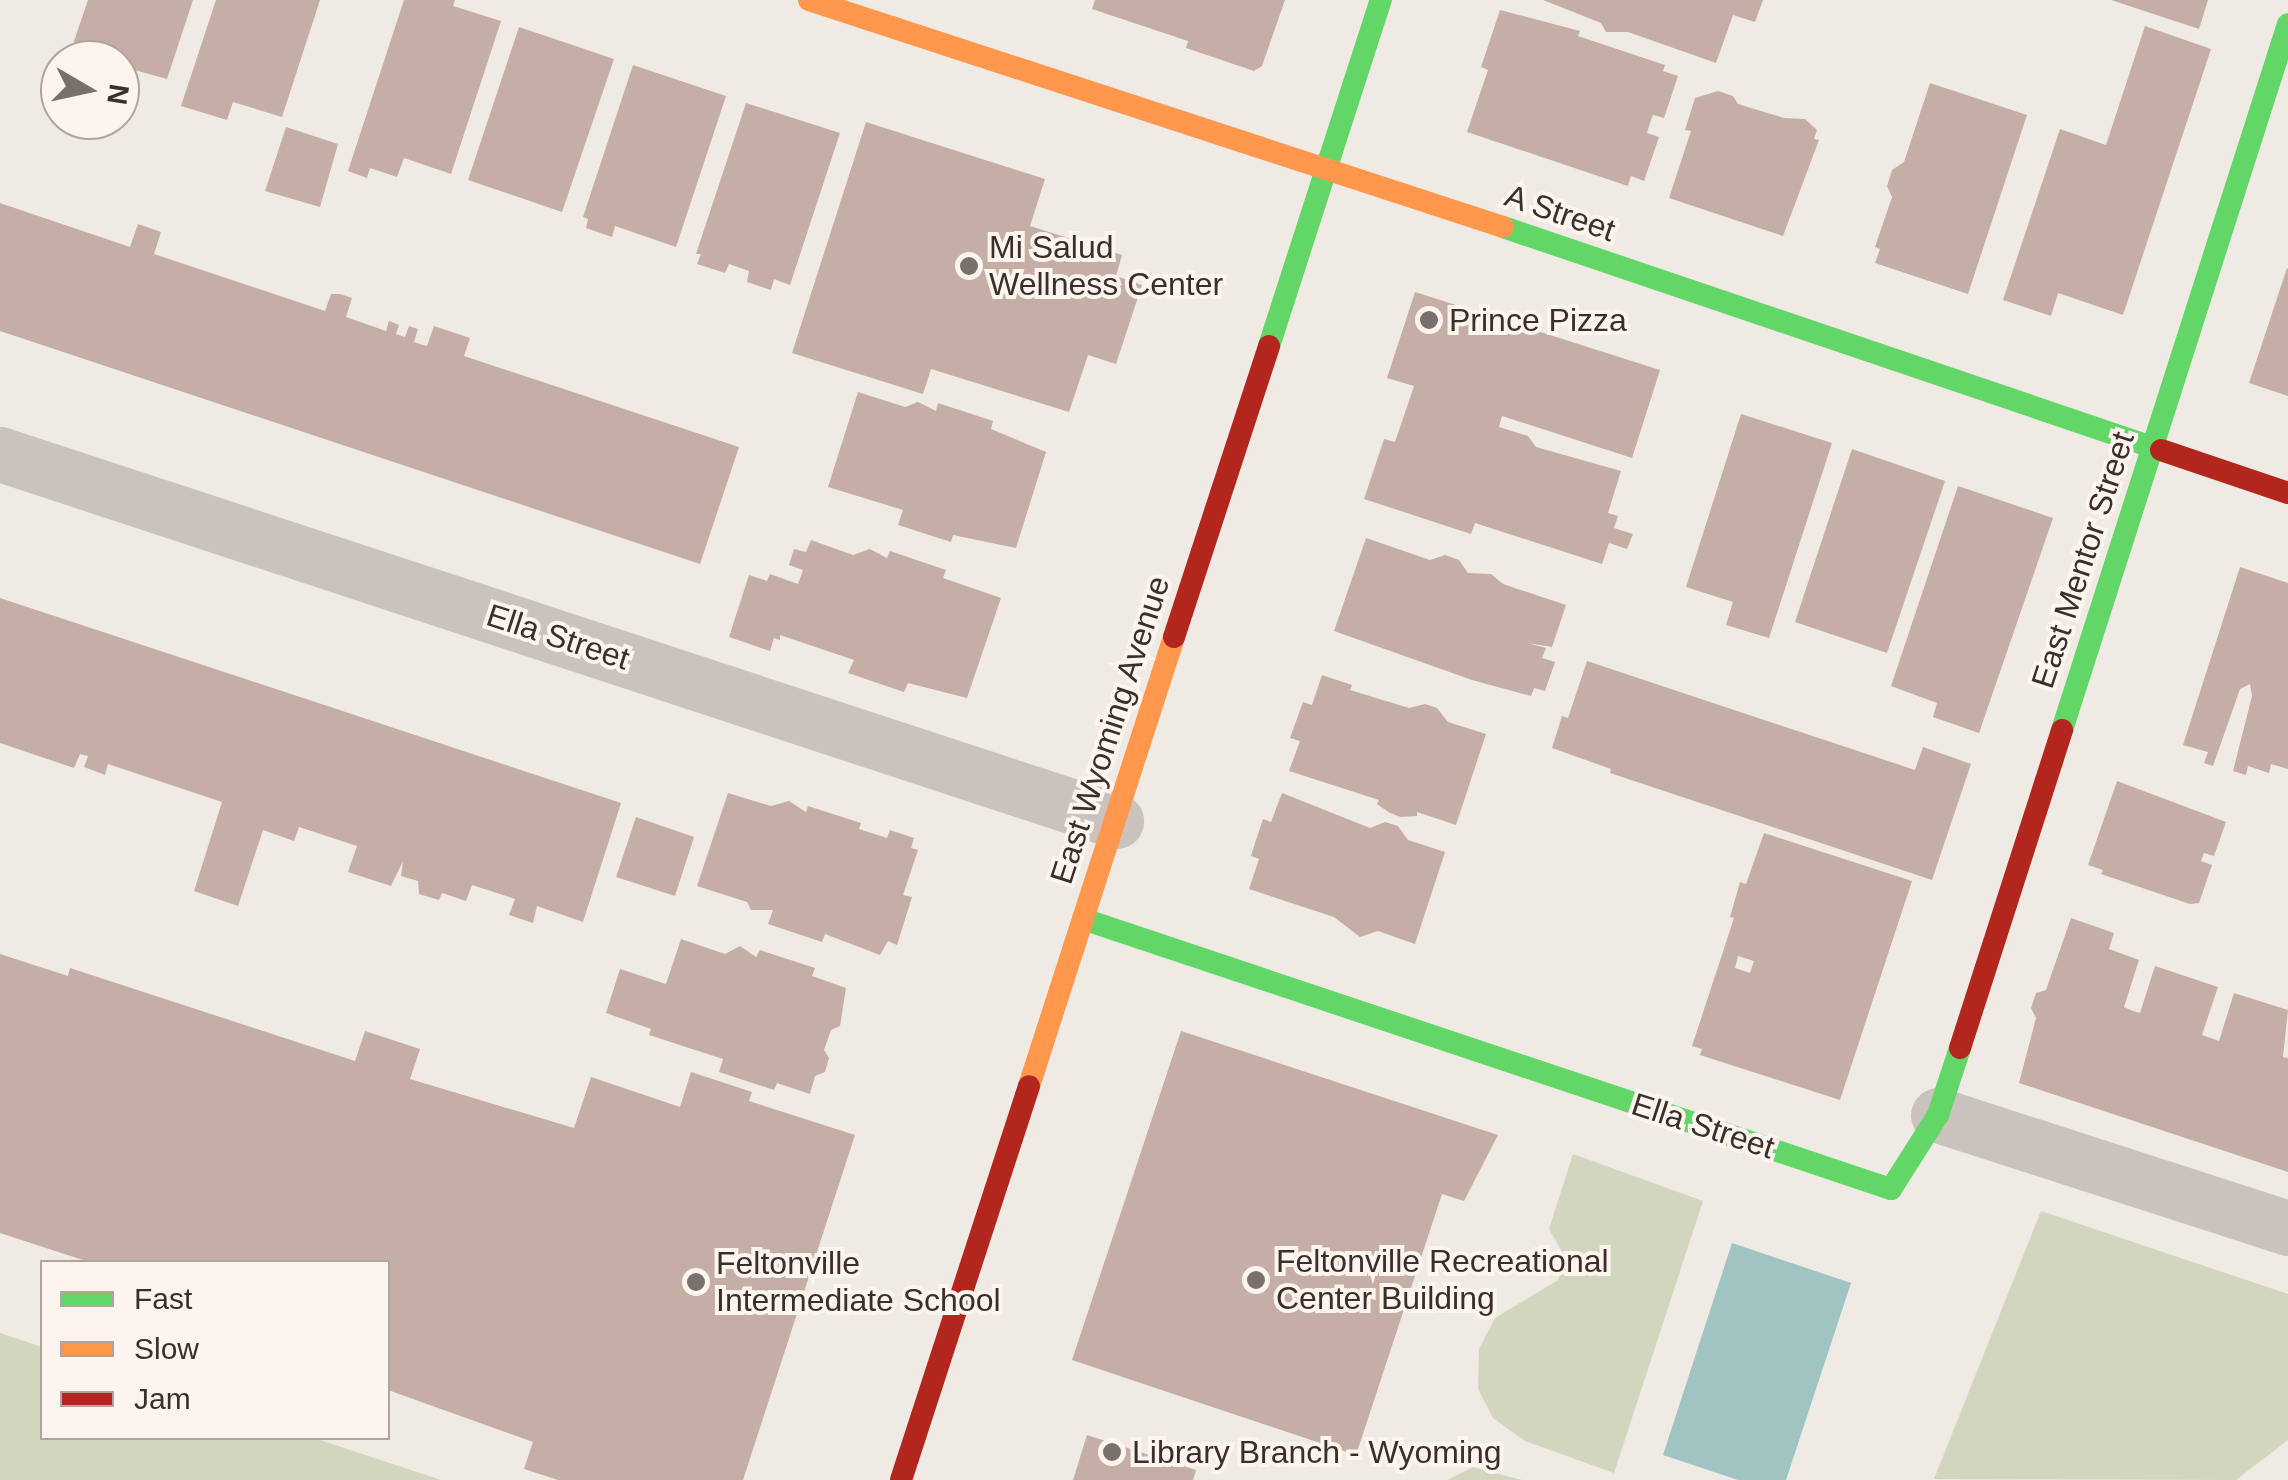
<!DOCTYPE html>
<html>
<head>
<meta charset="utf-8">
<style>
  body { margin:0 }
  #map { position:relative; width:2288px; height:1480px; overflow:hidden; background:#f0eae4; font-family:Helvetica,sans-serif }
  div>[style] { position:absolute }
  .green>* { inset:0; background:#d2d6be }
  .water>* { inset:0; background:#9fc4c2 }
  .building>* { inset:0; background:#c5aea5 }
  .street>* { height:55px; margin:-27.5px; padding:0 27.5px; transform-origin:27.5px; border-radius:27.5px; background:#c9c2bd }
  .fast>* { height:22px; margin:-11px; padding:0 11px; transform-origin:11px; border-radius:11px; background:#63d668 }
  .slow>* { height:22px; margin:-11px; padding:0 11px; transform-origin:11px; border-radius:11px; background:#ff974d }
  .jam>* { height:22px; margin:-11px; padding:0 11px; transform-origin:11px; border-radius:11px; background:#b3261e }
  .dots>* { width:28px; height:28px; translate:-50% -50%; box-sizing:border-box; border:5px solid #fcf4ed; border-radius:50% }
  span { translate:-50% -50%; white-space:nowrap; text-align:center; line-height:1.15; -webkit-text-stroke:8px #fcf4ed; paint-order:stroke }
  .street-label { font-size:32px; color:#3b2f2a }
  .poi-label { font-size:32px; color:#3b2f2a }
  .left { translate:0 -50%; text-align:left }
  .legend { position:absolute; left:40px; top:1260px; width:350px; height:180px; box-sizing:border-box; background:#fcf4ed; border:2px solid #afa59f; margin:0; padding:12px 18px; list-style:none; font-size:30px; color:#3b2f2a }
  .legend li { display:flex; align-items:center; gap:20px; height:50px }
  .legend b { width:50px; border:2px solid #afa59f }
  .north { position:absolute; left:40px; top:40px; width:100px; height:100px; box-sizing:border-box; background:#fcf4ed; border:2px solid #afa59f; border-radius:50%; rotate:99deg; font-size:28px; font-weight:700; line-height:40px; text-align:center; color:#3b2f2a }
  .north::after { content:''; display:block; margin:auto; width:35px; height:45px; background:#7a706b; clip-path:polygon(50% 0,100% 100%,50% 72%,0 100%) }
</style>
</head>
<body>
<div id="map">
  <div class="green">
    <i style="clip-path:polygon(1573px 1154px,1703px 1201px,1614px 1473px,1525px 1441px,1493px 1418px,1478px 1389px,1479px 1349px,1495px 1318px,1558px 1280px,1565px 1257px,1549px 1229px)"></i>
    <i style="clip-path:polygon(2041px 1211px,2288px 1294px,2288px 1440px,2236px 1480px,1934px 1479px)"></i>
    <i style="clip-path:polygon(0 1333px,42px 1347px,42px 1438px,314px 1438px,441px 1480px,0 1480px)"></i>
    <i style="clip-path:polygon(1473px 1467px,1522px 1480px,1447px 1480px)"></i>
  </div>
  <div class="water">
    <i style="clip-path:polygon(1732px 1243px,1851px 1283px,1786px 1480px,1738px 1480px,1663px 1455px)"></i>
  </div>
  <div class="building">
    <i style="clip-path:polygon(88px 0,193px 0,167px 79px,120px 66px,120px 60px,101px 60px,71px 50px)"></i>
    <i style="clip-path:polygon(216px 0,320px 0,282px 117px,233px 102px,227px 120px,181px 106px)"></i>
    <i style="clip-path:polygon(404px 0,455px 0,453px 6px,501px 21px,451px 174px,404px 158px,397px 177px,370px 168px,367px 178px,348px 171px)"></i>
    <i style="clip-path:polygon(1095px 0,1285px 0,1262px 66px,1254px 71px,1186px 48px,1188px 41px,1092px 9px)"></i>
    <i style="clip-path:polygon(1543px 0,1763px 0,1755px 22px,1733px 15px,1716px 63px,1628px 32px,1606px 32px,1601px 23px)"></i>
    <i style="clip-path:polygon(2111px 0,2208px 0,2199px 29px)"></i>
    <i style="clip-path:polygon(1500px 10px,1580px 31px,1578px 36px,1665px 65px,1663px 71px,1678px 76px,1664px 118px,1653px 115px,1650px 123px,1647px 133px,1659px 137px,1644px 181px,1631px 176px,1628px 186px,1467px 132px,1488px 70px,1481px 67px)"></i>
    <i style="clip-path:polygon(2145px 26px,2211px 49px,2123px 315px,2058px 293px,2051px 316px,2003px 300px,2060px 129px,2106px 145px)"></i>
    <i style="clip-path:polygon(519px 27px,614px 59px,562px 212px,468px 180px)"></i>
    <i style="clip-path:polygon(633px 65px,726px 96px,676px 247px,615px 226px,612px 237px,586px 228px,588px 219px,583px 217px)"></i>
    <i style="clip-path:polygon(1930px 83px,2027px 115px,1968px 294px,1875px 263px,1880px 249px,1875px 247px,1892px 197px,1887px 186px,1892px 170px,1904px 162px)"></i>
    <i style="clip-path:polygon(1718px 91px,1733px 96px,1738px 104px,1784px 118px,1805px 119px,1817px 130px,1814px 139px,1819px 140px,1783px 236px,1669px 198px,1691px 131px,1685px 130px,1695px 98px)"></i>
    <i style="clip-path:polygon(746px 103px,840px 133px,790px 285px,774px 279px,771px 290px,747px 282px,749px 271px,729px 264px,725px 273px,697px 264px,701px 254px,696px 254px)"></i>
    <i style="clip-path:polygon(866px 122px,1045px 179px,1030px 226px,1122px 255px,1116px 276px,1142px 285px,1116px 364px,1088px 355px,1069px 412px,931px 369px,923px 394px,792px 353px)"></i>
    <i style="clip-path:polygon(286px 127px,338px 144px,320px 207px,265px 191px)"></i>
    <i style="clip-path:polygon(0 203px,130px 247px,138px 224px,161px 232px,154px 254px,325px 311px,331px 294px,340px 294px,352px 298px,346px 317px,386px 331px,389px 321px,399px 325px,396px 334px,405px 337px,409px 326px,418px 329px,414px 342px,423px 345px,427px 346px,434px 326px,470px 338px,464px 356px,739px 447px,700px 564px,0 331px)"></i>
    <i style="clip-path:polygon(2287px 268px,2288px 269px,2288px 396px,2249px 383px)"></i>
    <i style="clip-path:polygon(1415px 292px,1660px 370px,1632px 458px,1502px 416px,1499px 427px,1528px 436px,1536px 447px,1621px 471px,1608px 513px,1618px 516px,1614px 528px,1633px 534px,1627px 549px,1609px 543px,1602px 564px,1475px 523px,1471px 534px,1364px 499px,1384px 439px,1395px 442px,1414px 386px,1387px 378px)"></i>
    <i style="clip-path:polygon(858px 392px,905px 407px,918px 402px,936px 411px,938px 403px,993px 421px,991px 429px,1046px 452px,1016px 548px,953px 535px,951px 542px,898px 525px,903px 510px,828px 487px)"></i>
    <i style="clip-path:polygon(1741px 414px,1832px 443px,1769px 638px,1726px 625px,1733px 602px,1686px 587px)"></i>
    <i style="clip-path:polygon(1852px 449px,1945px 481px,1887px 653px,1795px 622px)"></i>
    <i style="clip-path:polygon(1958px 486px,2053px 518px,1979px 733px,1933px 717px,1937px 703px,1891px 686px)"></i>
    <i style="clip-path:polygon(1366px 538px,1430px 560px,1445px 555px,1459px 560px,1468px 573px,1491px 574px,1503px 584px,1566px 605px,1552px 647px,1528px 643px,1546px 648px,1542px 658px,1555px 662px,1545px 691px,1534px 688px,1531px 696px,1472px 680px,1334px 631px)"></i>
    <i style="clip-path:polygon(811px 540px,853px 555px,870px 549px,887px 558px,890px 551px,946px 570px,943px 578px,1001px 598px,967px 698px,908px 683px,904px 692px,848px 673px,854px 660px,780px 635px,780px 640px,774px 638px,770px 651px,729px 637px,749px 575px,767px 581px,770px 574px,798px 584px,803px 570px,789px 565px,794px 549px,806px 552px)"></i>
    <i style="clip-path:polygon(2240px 567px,2288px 583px,2288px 769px,2271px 764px,2269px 773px,2248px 766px,2246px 775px,2233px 771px,2252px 696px,2250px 684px,2240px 689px,2213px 766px,2204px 763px,2208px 752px,2183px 745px)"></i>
    <i style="clip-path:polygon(0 598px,621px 803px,583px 922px,537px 906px,533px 923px,509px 915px,515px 899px,472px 885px,466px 901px,442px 893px,439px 900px,419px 894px,418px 881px,401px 876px,403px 861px,391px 886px,348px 872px,357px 846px,299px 827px,294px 841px,263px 830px,238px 906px,194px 891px,222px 802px,108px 764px,105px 775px,84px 767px,88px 756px,80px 754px,74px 768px,0 743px)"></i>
    <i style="clip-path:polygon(1587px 661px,1915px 770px,1923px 747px,1971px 764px,1932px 880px,1610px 773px,1611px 769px,1552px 748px,1562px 716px,1568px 718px)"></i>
    <i style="clip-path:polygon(1322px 675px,1352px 685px,1350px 690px,1409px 708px,1425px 704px,1437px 708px,1448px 722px,1486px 734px,1456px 825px,1417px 812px,1417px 816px,1401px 817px,1390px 813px,1377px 804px,1379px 800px,1289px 771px,1300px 741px,1290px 738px,1303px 702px,1312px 705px)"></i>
    <i style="clip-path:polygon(2117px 781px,2226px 822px,2214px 856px,2204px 853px,2201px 861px,2212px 865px,2199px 903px,2190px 904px,2101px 874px,2103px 870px,2088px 865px)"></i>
    <i style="clip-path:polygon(728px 793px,771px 806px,789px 801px,806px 812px,808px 806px,861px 823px,859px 829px,887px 838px,890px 830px,914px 838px,911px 848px,918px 850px,903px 895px,912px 897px,897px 945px,888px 941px,880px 955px,825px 934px,822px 942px,768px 924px,773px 910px,751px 910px,747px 902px,697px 886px)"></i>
    <i style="clip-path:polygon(1282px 793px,1370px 828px,1385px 822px,1398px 826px,1408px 840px,1445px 852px,1415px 944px,1378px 931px,1360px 937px,1334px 917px,1249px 889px,1259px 859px,1251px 856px,1256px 840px,1263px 819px,1271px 822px)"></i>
    <i style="clip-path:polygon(636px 817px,694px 837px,675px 896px,616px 877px)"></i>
    <i style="clip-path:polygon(evenodd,1764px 833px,1912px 881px,1840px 1100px,1700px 1055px,1702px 1049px,1692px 1046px,1734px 918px,1730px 917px,1740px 882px,1746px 884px,1764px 833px,1738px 956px,1754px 961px,1750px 973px,1735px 968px,1738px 956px)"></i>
    <i style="clip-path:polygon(2071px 918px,2114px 933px,2109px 949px,2139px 960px,2124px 1007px,2133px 1011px,2140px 1013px,2155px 966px,2218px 987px,2202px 1035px,2219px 1041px,2234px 993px,2288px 1010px,2283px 1057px,2288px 1058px,2288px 1172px,2019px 1083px,2036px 1018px,2031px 1008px,2036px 993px,2046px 990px)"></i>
    <i style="clip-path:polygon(681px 939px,725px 954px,740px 946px,756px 957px,760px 950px,815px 968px,812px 976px,846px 988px,840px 1026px,831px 1030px,824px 1050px,829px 1058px,825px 1072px,815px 1076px,810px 1094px,777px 1083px,774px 1090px,719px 1072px,723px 1059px,649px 1035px,651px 1029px,606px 1013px,620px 969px,666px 984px)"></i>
    <i style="clip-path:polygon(0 954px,68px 976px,70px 968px,355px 1061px,365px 1031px,420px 1049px,410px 1079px,574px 1128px,591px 1077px,680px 1107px,691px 1072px,752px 1092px,749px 1101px,855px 1135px,743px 1480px,558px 1480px,524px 1469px,533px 1442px,388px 1390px,388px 1262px,89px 1262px,0 1233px)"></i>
    <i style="clip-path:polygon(1181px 1031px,1498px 1135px,1464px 1201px,1442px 1194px,1356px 1455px,1072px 1360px)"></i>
    <i style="clip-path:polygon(1087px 1435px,1196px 1470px,1193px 1480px,1073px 1480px)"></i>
  </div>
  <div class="street">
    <i style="left:0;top:454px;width:1175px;rotate:18.2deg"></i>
    <i style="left:1938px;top:1115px;width:368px;rotate:17.9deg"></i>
  </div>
  <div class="fast">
    <i style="left:1503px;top:227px;width:695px;rotate:18.72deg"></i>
    <i style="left:1269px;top:346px;width:364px;rotate:-72.1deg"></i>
    <i style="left:2062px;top:730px;width:741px;rotate:-72.25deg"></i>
    <i style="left:1083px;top:919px;width:852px;rotate:18.48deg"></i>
    <i style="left:1891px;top:1189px;width:88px;rotate:-57.6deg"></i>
    <i style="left:1938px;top:1115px;width:71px;rotate:-71.8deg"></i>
  </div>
  <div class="slow">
    <i style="left:809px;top:0;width:730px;rotate:18.11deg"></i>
    <i style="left:1029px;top:1086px;width:472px;rotate:-72.1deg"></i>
  </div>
  <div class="jam">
    <i style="left:2161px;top:450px;width:134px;rotate:18.7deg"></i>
    <i style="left:1174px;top:637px;width:306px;rotate:-71.9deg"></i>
    <i style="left:1960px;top:1048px;width:334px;rotate:-72.2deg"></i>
    <i style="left:901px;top:1480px;width:414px;rotate:-72deg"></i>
  </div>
  <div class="dots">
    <i style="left:969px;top:266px;background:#7a706b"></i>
    <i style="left:1429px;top:320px;background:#7a706b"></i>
    <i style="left:1256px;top:1280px;background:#7a706b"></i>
    <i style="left:696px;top:1282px;background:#7a706b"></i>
    <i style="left:1112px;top:1452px;background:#7a706b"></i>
  </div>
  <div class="street-label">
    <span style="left:1560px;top:213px;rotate:19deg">A Street</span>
    <span style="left:2083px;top:560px;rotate:-72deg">East Mentor Street</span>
    <span style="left:558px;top:637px;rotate:18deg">Ella Street</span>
    <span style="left:1110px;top:730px;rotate:-72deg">East Wyoming Avenue</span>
    <span style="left:1703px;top:1126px;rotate:18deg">Ella Street</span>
  </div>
  <div class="poi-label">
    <span class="left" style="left:989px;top:266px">Mi Salud<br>Wellness Center</span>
    <span class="left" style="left:1449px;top:320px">Prince Pizza</span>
    <span class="left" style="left:1276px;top:1280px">Feltonville Recreational<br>Center Building</span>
    <span class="left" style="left:716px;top:1282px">Feltonville<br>Intermediate School</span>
    <span class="left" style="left:1132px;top:1452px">Library Branch - Wyoming</span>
  </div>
  <ul class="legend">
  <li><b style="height:12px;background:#63d668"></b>Fast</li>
  <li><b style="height:12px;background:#ff974d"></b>Slow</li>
  <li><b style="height:12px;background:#b3261e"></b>Jam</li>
  </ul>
  <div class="north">N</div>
</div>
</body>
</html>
